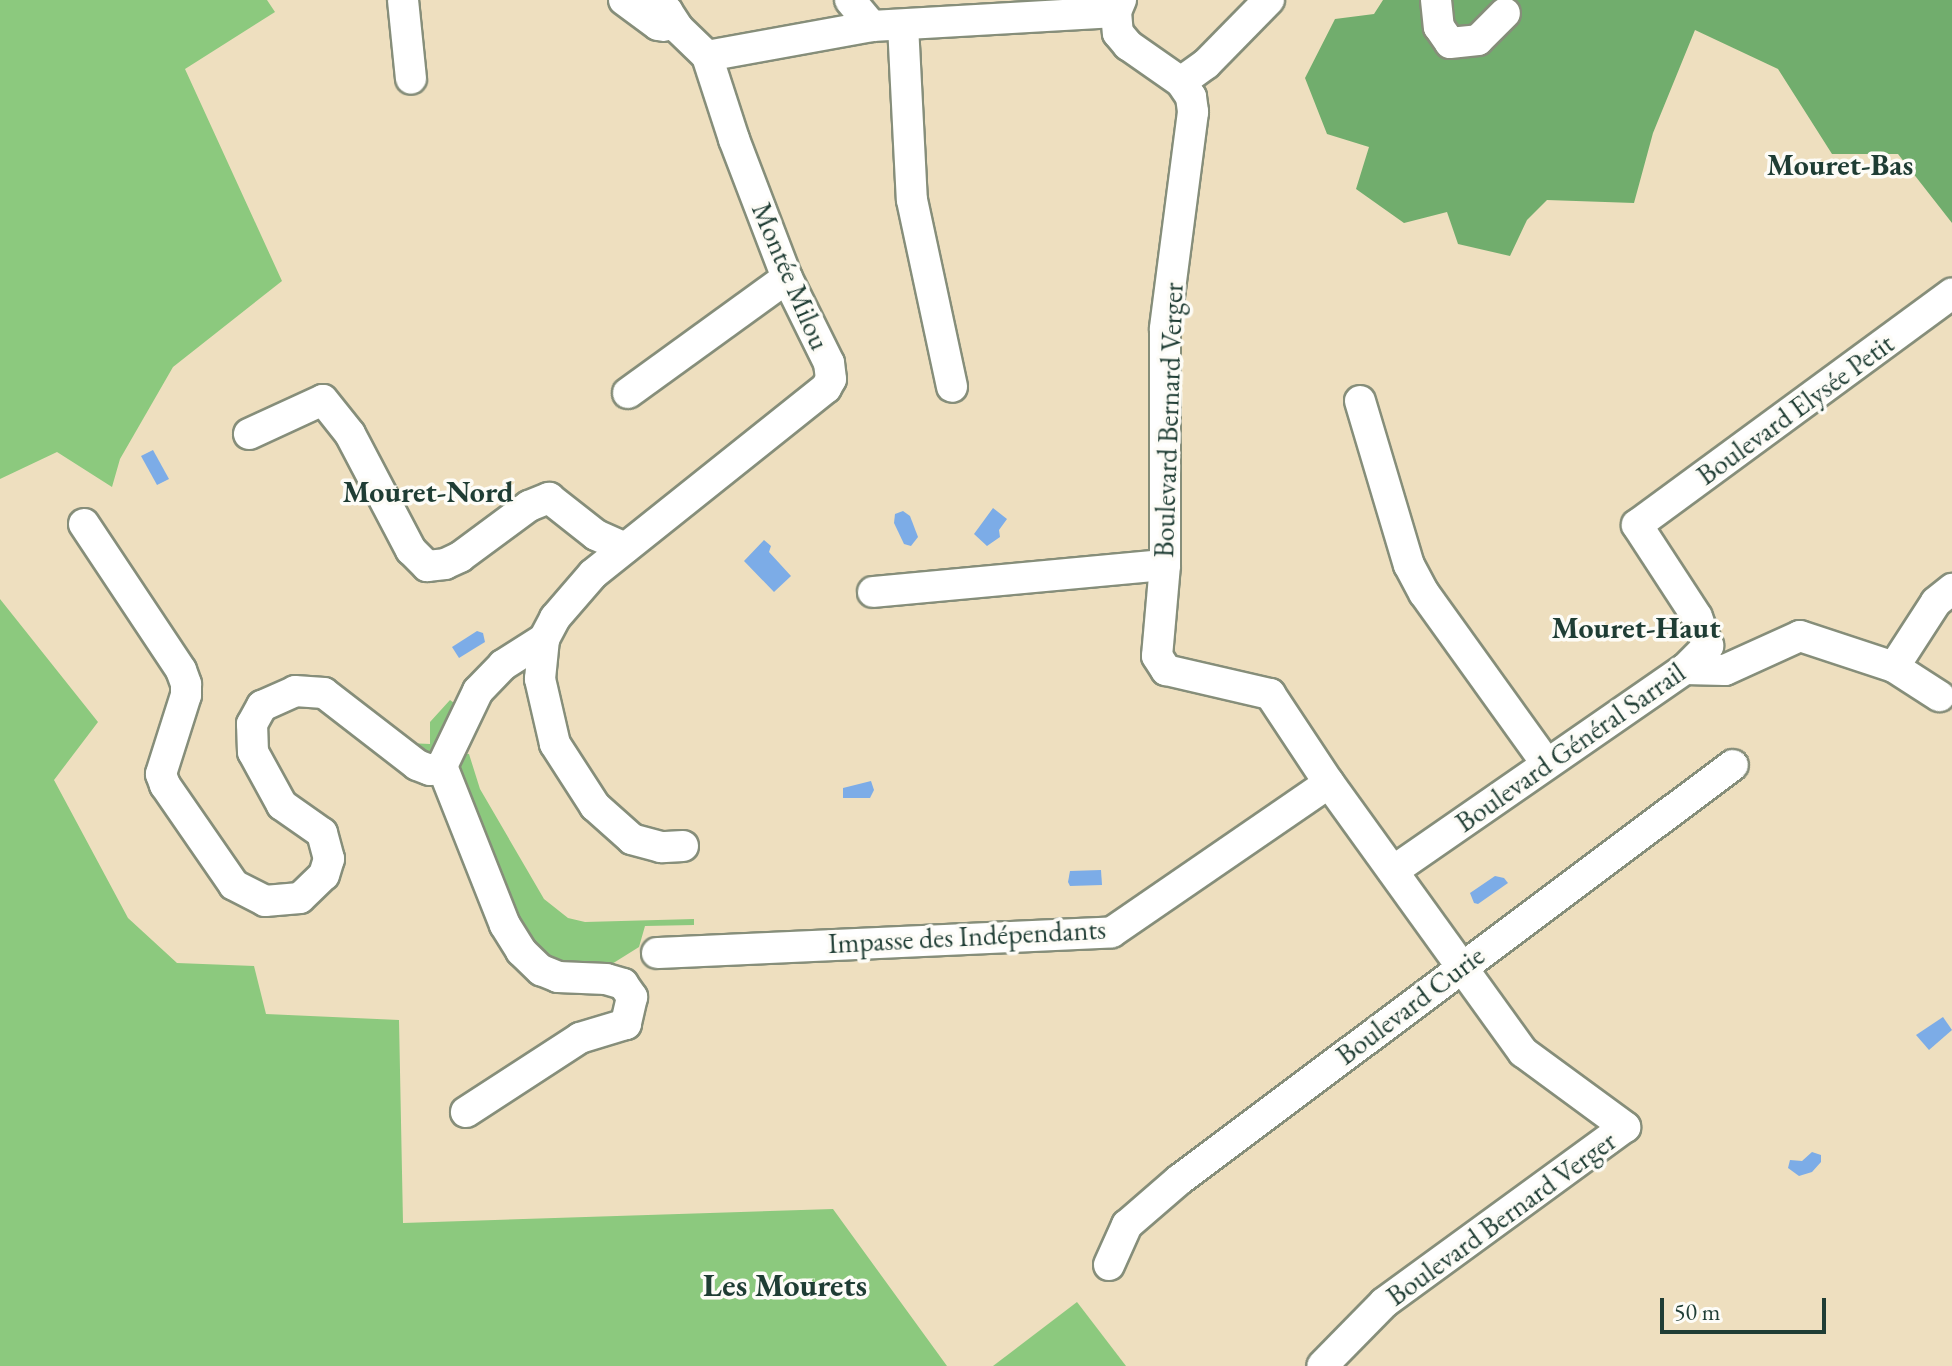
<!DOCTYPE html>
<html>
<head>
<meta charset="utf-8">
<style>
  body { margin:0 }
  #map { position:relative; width:1952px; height:1366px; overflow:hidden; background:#eedfbf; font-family:"EB Garamond",serif }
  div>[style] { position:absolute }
  .green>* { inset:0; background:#8cc97e }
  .forest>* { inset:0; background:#71ad6d }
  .water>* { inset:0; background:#7cace7 }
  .roads { filter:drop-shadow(2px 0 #868e7a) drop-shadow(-2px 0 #868e7a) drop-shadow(0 2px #868e7a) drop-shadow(0 -2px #868e7a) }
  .minor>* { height:30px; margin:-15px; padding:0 15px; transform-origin:15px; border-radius:15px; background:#fff }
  span { translate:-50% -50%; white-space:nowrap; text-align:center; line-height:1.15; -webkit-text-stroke:7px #fdfcf7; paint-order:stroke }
  .street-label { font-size:28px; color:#1f3d34 }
  .neighbourhood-label { font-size:30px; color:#1f3d34; font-weight:700 }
  .quarter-label { font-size:32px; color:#1f3d34; font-weight:700 }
  .scale { position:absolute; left:1660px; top:1298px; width:166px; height:36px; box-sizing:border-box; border:4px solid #1f3d34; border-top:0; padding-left:10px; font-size:24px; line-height:28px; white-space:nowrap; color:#1f3d34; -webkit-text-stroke:6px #fdfcf7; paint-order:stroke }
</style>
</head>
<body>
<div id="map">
  <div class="green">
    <i style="clip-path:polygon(0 0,267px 0,275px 12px,185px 69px,282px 281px,173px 367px,120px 459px,112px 487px,57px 452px,0 479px)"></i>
    <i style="clip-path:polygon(0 599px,98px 722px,54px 780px,128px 918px,177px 963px,254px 966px,266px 1014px,399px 1020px,403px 1223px,833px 1209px,947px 1366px,0 1366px)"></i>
    <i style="clip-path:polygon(450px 700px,461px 708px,430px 756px,408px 743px,430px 744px,430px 722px)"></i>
    <i style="clip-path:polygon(463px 754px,469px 754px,480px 789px,544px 899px,568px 918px,585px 922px,694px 919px,694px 925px,645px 926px,639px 947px,599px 972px,567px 971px,530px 949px,459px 774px)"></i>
    <i style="clip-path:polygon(1077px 1302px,1126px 1366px,993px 1366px)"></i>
  </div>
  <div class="forest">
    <i style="clip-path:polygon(1383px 0,1952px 0,1952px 223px,1898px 154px,1832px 154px,1778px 69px,1695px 30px,1653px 133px,1634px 203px,1547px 200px,1527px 220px,1510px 256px,1458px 244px,1447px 212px,1404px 223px,1356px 189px,1369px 147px,1327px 134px,1305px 78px,1335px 19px,1374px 14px)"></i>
  </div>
  <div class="water">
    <i style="clip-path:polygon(153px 450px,169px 479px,157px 485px,141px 456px)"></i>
    <i style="clip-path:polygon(993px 508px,1007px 519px,999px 530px,1000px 537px,987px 546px,974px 534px)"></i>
    <i style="clip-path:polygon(903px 511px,910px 516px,918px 537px,911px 546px,904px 544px,894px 523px,895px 514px)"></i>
    <i style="clip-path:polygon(764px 540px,771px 546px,769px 552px,791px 576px,774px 592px,744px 561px)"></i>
    <i style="clip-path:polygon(477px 631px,483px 633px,485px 642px,459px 658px,452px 647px)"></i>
    <i style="clip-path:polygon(871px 781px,874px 790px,870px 798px,843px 798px,843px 788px)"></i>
    <i style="clip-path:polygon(1101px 870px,1102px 885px,1070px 886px,1068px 882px,1070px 871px)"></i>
    <i style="clip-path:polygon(1495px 876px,1504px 878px,1508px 883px,1478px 904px,1474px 903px,1470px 893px)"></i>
    <i style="clip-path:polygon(1943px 1017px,1952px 1030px,1929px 1050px,1916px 1035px)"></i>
    <i style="clip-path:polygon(1812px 1152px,1821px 1155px,1821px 1162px,1812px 1172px,1799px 1176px,1788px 1168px,1790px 1160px,1802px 1161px)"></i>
  </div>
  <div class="roads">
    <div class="minor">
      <i style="left:403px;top:0;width:79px;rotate:84.2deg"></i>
      <i style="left:624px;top:0;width:42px;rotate:36.3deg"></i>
      <i style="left:658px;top:25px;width:6px;rotate:9deg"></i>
      <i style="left:652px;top:0;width:19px;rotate:36deg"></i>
      <i style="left:667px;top:11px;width:20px;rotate:57deg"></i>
      <i style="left:678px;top:28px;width:40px;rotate:44deg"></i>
      <i style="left:850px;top:0;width:34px;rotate:50deg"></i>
      <i style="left:1121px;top:0;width:13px;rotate:113deg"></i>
      <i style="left:1116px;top:12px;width:21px;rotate:85deg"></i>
      <i style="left:1118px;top:33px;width:16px;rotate:50deg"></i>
      <i style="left:1128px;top:45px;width:65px;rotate:34.9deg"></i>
      <i style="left:1181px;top:82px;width:18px;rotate:56deg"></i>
      <i style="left:1191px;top:97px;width:15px;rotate:82deg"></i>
      <i style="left:1193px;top:112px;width:219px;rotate:97.4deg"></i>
      <i style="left:1165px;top:329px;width:236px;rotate:90deg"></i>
      <i style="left:1165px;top:565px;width:91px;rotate:95deg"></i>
      <i style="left:1157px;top:656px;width:17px;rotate:57deg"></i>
      <i style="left:1166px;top:670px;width:107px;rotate:13deg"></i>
      <i style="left:1270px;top:694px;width:107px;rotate:56.5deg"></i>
      <i style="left:1329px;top:783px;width:332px;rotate:54.2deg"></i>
      <i style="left:1523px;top:1052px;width:127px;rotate:36.3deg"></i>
      <i style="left:1625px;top:1127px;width:298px;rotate:143.9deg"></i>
      <i style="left:1384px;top:1303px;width:88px;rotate:134.5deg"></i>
      <i style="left:1436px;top:0;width:27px;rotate:84deg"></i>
      <i style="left:1439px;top:27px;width:19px;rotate:55deg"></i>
      <i style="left:1450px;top:43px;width:28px;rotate:-6deg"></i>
      <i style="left:1478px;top:40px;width:38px;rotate:-45deg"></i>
      <i style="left:903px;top:25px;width:175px;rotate:87.1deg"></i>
      <i style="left:912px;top:200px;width:191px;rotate:77.9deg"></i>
      <i style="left:707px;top:56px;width:168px;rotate:-10.3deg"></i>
      <i style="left:872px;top:26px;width:244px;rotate:-3.3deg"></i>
      <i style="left:1181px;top:82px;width:31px;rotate:-36deg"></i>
      <i style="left:1206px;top:64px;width:90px;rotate:-45.5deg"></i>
      <i style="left:628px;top:393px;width:196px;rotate:-35.9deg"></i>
      <i style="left:1360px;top:401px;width:171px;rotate:73.4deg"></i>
      <i style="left:1409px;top:565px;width:32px;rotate:62deg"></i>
      <i style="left:1424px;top:593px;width:209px;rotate:54.3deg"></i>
      <i style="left:249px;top:434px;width:81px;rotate:-24.7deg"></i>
      <i style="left:323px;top:400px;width:43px;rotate:51.5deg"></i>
      <i style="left:350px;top:434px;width:131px;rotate:62.3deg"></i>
      <i style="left:411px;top:550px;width:23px;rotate:45deg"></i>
      <i style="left:427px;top:566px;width:18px;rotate:-6deg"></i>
      <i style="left:445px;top:564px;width:17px;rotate:-25deg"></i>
      <i style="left:460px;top:557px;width:86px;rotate:-36.5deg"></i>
      <i style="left:529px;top:506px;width:22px;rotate:-22deg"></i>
      <i style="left:549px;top:498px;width:60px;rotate:38.2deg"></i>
      <i style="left:596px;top:535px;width:32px;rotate:24deg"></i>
      <i style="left:84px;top:524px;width:175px;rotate:56.4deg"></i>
      <i style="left:181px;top:670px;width:15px;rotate:70deg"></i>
      <i style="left:186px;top:684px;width:11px;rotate:90deg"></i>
      <i style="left:186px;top:695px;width:83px;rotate:107.6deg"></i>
      <i style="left:161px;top:774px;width:12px;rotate:70deg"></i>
      <i style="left:165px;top:785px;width:121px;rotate:55.4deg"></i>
      <i style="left:234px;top:885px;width:35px;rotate:27deg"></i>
      <i style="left:265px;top:901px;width:35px;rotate:-5deg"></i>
      <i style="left:300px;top:898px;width:33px;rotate:-44deg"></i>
      <i style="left:324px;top:875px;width:17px;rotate:-73deg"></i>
      <i style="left:329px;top:859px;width:27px;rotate:-105deg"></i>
      <i style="left:322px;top:833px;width:49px;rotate:-145deg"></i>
      <i style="left:282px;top:805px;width:60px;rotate:-118.7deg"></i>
      <i style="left:253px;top:752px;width:28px;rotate:-92deg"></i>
      <i style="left:252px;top:724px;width:21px;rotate:-61deg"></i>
      <i style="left:262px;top:706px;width:36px;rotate:-24deg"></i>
      <i style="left:295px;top:691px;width:29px;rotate:4deg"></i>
      <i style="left:324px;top:693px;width:118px;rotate:37.7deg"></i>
      <i style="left:417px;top:765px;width:14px;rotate:21deg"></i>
      <i style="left:430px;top:770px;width:13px;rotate:-18deg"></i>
      <i style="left:442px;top:766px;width:83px;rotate:-64.4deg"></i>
      <i style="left:478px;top:691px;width:36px;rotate:-46deg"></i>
      <i style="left:503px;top:665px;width:49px;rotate:-32.4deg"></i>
      <i style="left:873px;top:592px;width:293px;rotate:-5.3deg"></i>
      <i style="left:1894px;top:667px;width:54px;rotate:32.8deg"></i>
      <i style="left:1685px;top:669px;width:40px;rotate:1.4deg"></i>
      <i style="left:1725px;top:670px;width:82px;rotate:-24.4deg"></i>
      <i style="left:1800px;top:636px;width:99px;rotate:18.3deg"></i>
      <i style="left:1894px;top:667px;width:77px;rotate:-57.1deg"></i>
      <i style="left:1936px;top:602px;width:21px;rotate:-39deg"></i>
      <i style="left:442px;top:766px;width:171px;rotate:68.4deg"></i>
      <i style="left:505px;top:925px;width:31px;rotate:58deg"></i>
      <i style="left:521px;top:951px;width:28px;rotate:44deg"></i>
      <i style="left:541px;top:970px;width:18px;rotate:22deg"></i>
      <i style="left:558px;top:977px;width:48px;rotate:2.4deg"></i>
      <i style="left:606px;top:979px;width:18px;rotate:16deg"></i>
      <i style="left:623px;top:984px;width:16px;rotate:55deg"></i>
      <i style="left:632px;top:997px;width:28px;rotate:103deg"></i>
      <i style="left:626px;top:1024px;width:48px;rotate:163.1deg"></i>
      <i style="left:580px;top:1038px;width:136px;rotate:147deg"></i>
      <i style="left:683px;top:846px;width:22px;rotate:177deg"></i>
      <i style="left:661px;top:847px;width:30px;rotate:-165deg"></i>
      <i style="left:632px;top:839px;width:50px;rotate:-138.3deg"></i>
      <i style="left:595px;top:806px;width:74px;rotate:-122.8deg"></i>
      <i style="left:555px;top:744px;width:67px;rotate:-103deg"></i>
      <i style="left:540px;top:679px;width:40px;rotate:-84.3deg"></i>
      <i style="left:544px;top:639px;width:24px;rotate:-62deg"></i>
      <i style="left:555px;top:618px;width:58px;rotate:-49.2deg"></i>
      <i style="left:593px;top:574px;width:298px;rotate:-38.6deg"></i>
      <i style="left:826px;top:388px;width:10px;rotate:-61deg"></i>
      <i style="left:831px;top:379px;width:16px;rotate:-97deg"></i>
      <i style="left:829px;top:363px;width:95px;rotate:-116.3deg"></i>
      <i style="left:787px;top:278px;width:149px;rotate:-110.9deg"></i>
      <i style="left:734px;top:139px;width:87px;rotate:-108deg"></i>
      <i style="left:1393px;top:871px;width:355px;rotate:-34.7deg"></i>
      <i style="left:1685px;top:669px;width:33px;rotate:-45deg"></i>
      <i style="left:1708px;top:646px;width:31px;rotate:-111deg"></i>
      <i style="left:1697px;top:617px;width:110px;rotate:-123.1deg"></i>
      <i style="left:1637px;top:525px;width:391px;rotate:-36.3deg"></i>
      <i style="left:657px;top:953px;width:455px;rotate:-2.6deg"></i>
      <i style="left:1112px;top:932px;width:263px;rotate:-34.5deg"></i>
      <i style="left:1109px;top:1265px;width:44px;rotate:-65.8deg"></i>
      <i style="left:1127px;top:1225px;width:69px;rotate:-40.9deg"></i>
      <i style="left:1179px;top:1180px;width:692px;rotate:-36.84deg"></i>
    </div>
  </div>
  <div class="street-label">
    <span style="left:791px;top:276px;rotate:67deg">Montée Milou</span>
    <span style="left:1795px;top:409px;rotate:-36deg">Boulevard Elysée Petit</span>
    <span style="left:1168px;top:420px;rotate:-88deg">Boulevard Bernard Verger</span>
    <span style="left:1570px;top:747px;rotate:-35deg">Boulevard Général Sarrail</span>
    <span style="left:967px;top:936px;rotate:-3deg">Impasse des Indépendants</span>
    <span style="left:1410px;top:1005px;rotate:-37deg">Boulevard Curie</span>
    <span style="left:1501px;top:1218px;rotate:-36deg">Boulevard Bernard Verger</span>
  </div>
  <div class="neighbourhood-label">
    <span style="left:1840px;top:165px">Mouret-Bas</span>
    <span style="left:428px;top:492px">Mouret-Nord</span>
    <span style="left:1636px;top:628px">Mouret-Haut</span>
  </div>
  <div class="quarter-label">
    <span style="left:785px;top:1285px">Les Mourets</span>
  </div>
  <div class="scale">50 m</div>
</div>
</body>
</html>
